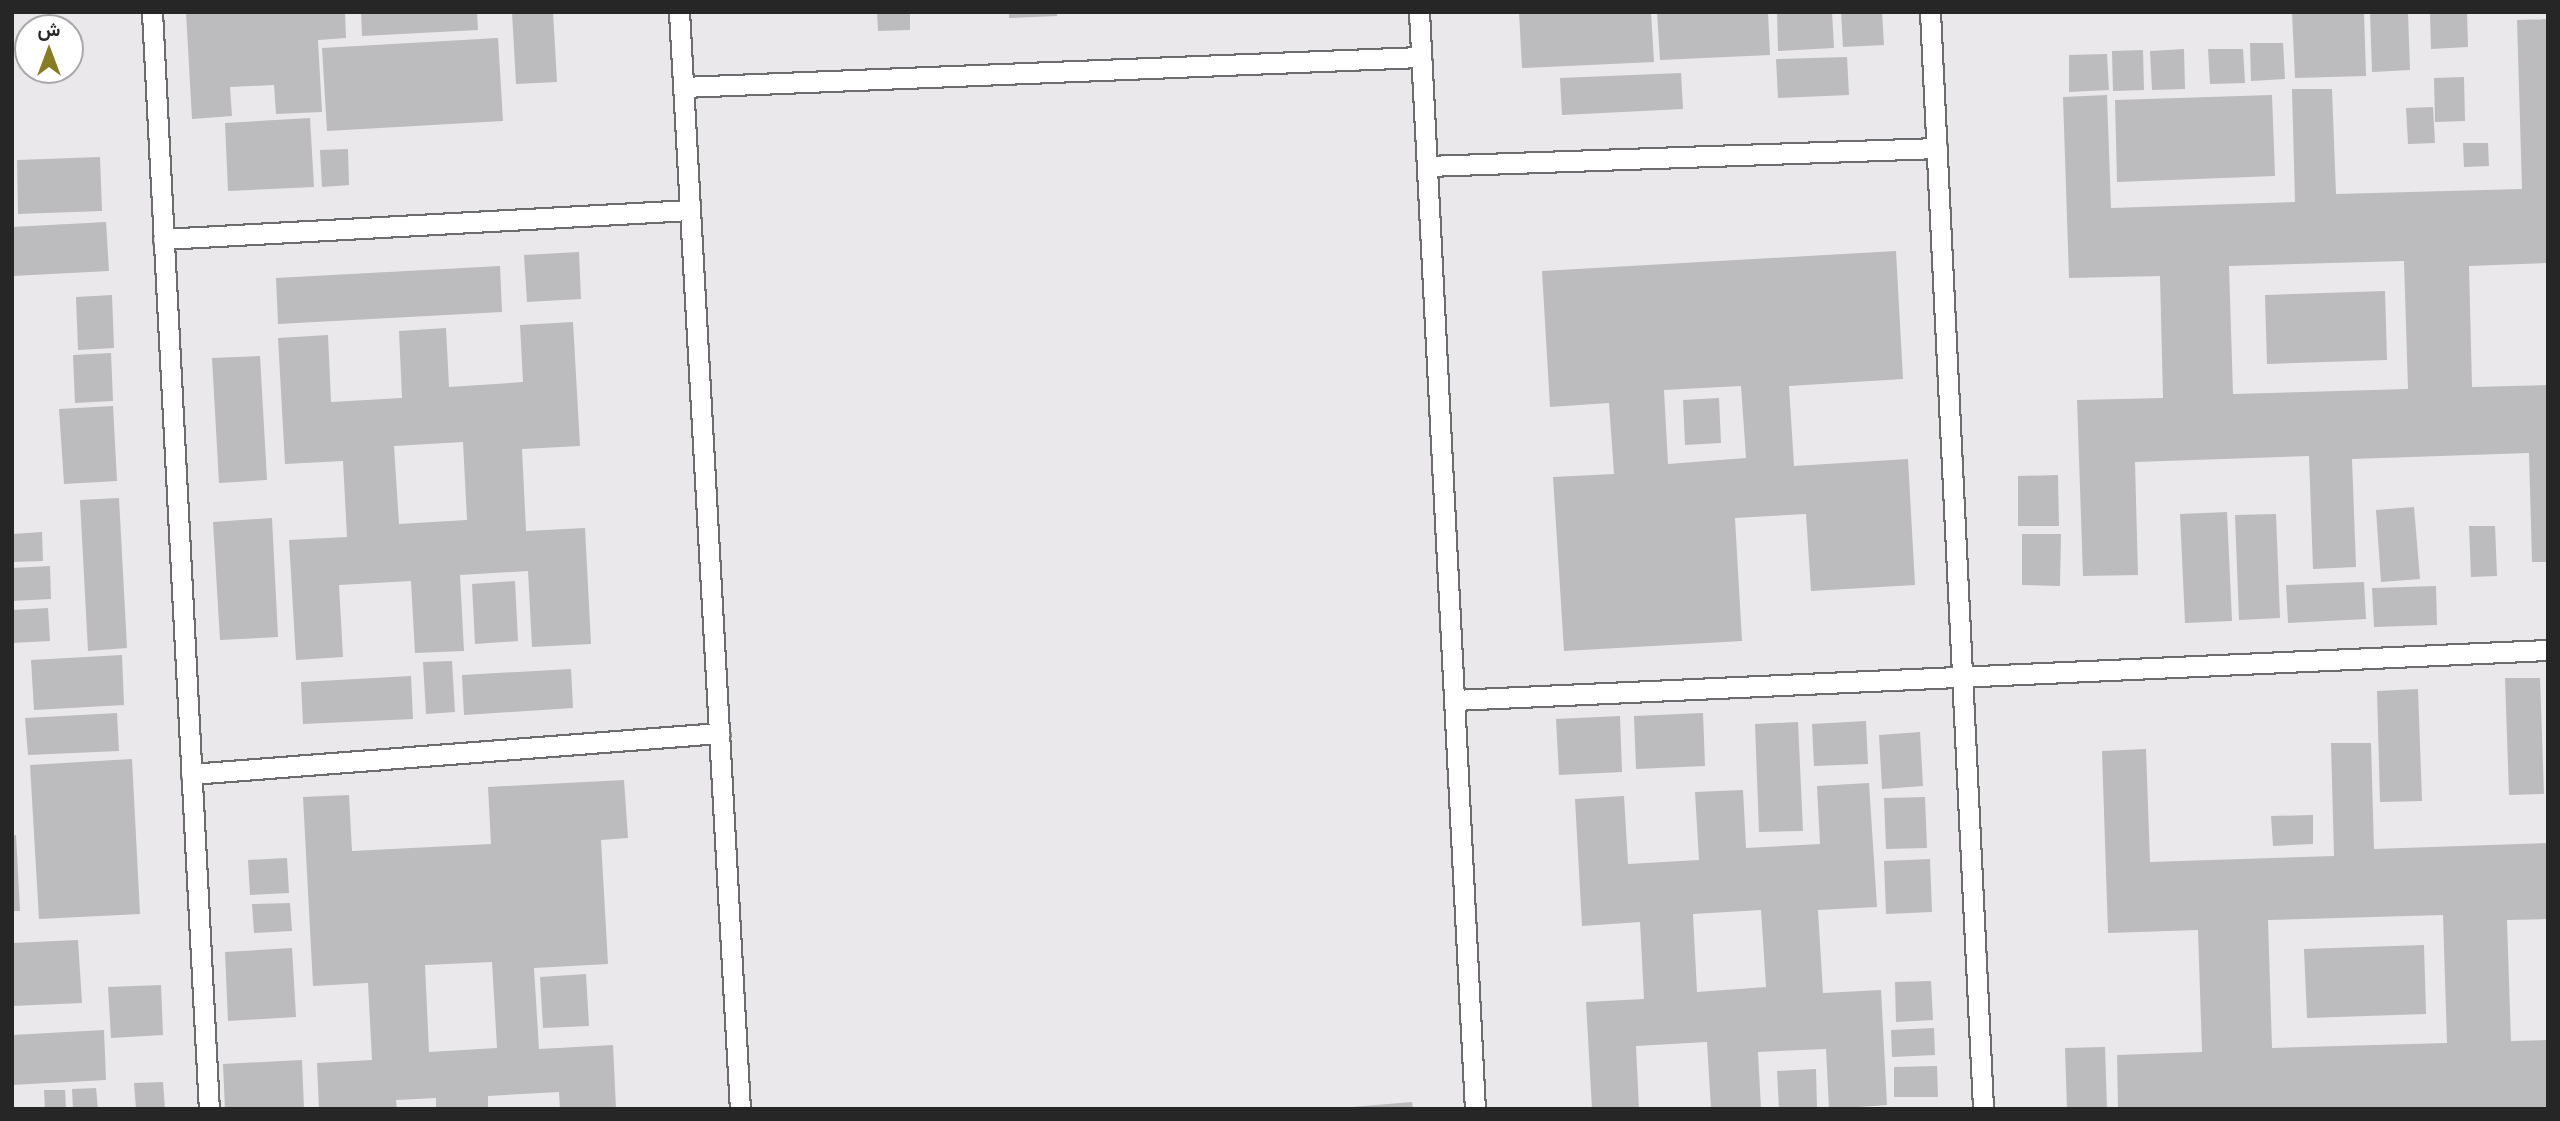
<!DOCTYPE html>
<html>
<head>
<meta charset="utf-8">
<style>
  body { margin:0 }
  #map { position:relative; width:2560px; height:1121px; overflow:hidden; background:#eae8eb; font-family:Montserrat,Vazirmatn,sans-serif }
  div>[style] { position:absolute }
  .building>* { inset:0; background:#bcbbbe }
  .roads { filter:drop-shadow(2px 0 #6d6c6e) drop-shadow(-2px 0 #6d6c6e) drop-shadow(0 2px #6d6c6e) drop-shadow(0 -2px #6d6c6e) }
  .lane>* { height:19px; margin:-9.5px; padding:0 9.5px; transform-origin:9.5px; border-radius:9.5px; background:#fff }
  span { translate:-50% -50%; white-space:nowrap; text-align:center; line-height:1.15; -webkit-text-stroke:6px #fff; paint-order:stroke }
  .frame { position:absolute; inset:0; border:14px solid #272627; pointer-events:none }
  .north { position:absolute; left:14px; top:14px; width:70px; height:70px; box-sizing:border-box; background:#fff; border:2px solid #a9a8a9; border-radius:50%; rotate:0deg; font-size:19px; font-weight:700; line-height:28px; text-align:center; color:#272627 }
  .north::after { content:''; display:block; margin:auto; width:24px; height:32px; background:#877c22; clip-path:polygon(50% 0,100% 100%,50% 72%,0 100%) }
</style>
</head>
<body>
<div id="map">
  <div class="building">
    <i style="clip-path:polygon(186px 12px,345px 12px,346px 38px,318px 40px,322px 112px,276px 114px,274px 85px,230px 87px,232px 116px,192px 119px)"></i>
    <i style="clip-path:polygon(361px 12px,477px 12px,478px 30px,362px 36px)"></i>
    <i style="clip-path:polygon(512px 12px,553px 12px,557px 82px,516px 84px)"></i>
    <i style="clip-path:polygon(877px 12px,910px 12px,910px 30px,878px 31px)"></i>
    <i style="clip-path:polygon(1009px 12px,1057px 12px,1057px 16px,1009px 18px)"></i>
    <i style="clip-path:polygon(1519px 12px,1651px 12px,1654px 62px,1522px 68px)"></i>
    <i style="clip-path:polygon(1657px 12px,1768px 12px,1770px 55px,1660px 60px)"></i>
    <i style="clip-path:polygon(1777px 12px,1832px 12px,1834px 48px,1778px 51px)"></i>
    <i style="clip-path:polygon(1841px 12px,1882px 12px,1884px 45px,1843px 47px)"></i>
    <i style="clip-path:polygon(2292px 12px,2364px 12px,2366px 76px,2295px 78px)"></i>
    <i style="clip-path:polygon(2370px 12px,2408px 12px,2410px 70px,2372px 72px)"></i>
    <i style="clip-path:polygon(2430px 12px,2467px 12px,2468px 47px,2431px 49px)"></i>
    <i style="clip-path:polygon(evenodd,2548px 19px,2548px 263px,2469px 266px,2472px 387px,2548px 385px,2548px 562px,2532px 562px,2529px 453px,2352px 459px,2356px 567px,2313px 569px,2309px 456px,2135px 462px,2138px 575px,2083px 576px,2077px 400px,2163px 398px,2160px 276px,2069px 278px,2063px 97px,2107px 95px,2111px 208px,2295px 202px,2292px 89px,2332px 89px,2336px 194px,2522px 189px,2517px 20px,2548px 19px,2404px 261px,2408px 389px,2233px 394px,2229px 266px,2404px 261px)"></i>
    <i style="clip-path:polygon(498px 38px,503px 121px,327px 131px,322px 48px)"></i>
    <i style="clip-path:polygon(2250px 43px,2283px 43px,2285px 79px,2251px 81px)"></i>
    <i style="clip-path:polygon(2184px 49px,2185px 89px,2152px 90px,2150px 51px)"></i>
    <i style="clip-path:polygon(2208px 49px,2243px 49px,2245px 83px,2210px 84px)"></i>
    <i style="clip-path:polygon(2143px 50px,2144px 90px,2113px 91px,2112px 51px)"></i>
    <i style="clip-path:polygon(2107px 54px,2109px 90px,2069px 92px,2069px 55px)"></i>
    <i style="clip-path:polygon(1847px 57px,1849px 95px,1778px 98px,1776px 59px)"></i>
    <i style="clip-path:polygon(1681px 73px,1683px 109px,1562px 115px,1560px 78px)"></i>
    <i style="clip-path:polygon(2464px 77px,2465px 121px,2435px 122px,2434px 78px)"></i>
    <i style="clip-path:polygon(2272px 95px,2275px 176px,2117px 182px,2115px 100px)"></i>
    <i style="clip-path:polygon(2433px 107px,2435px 143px,2408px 144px,2406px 108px)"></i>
    <i style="clip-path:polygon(310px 118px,314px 187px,228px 191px,225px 123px)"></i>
    <i style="clip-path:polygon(2463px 143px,2488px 143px,2489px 166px,2464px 167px)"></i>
    <i style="clip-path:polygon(348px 149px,349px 185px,322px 187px,320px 150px)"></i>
    <i style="clip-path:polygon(100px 157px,102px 211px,18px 214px,17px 160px)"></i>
    <i style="clip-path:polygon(106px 222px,109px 271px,12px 276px,12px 227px)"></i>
    <i style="clip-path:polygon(evenodd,1896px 251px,1903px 379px,1789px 386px,1794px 466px,1908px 459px,1915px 585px,1811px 591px,1806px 514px,1735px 518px,1742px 641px,1564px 651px,1553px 477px,1614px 474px,1609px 403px,1550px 407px,1542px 271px,1896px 251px,1741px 386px,1746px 458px,1668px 464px,1664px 390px,1741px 386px)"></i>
    <i style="clip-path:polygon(579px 252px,581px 299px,527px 302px,524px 255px)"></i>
    <i style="clip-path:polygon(500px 266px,502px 312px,278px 324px,276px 278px)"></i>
    <i style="clip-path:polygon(2385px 291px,2387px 360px,2267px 364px,2265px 295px)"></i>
    <i style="clip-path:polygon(112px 295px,114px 348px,78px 350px,76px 297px)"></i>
    <i style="clip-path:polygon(evenodd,573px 322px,580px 446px,522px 449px,526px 531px,585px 528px,591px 644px,532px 647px,528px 571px,460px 575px,464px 651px,415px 653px,411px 581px,339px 585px,343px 657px,296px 660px,289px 540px,347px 537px,343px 461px,285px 464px,278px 338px,328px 335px,331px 402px,402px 398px,399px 331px,446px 328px,449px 387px,523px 382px,520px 325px,573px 322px,463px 442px,467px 520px,399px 524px,394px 446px,463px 442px)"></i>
    <i style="clip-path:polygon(111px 353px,113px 401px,75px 403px,73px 355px)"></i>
    <i style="clip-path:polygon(260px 356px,267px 480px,219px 483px,212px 358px)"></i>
    <i style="clip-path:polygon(1719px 398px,1721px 443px,1685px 445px,1683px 400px)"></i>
    <i style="clip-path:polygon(113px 406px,117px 481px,64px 484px,59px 409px)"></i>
    <i style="clip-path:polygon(2058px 475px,2059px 526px,2018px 526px,2018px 476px)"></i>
    <i style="clip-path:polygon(119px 498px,127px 648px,88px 651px,80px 500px)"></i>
    <i style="clip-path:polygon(2414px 507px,2420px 579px,2381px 582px,2376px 510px)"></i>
    <i style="clip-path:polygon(2227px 512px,2232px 621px,2185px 623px,2180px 514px)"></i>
    <i style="clip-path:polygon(2276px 514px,2280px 618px,2239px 620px,2235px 515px)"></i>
    <i style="clip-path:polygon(272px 518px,278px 637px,220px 640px,213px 522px)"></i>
    <i style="clip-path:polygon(2469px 526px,2495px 526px,2497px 576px,2471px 577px)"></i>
    <i style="clip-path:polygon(42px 532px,43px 561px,12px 562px,12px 534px)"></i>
    <i style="clip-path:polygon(2022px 534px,2061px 534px,2060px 586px,2022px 585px)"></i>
    <i style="clip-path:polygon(50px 566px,51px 599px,12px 601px,12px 568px)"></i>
    <i style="clip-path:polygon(515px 581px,518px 641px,475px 644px,472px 584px)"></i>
    <i style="clip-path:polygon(2364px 582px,2366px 619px,2288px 623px,2286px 585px)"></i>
    <i style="clip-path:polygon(2436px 586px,2437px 625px,2374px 627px,2372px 588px)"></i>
    <i style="clip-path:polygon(48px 608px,50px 641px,12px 643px,12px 610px)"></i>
    <i style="clip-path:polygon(122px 655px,124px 705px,34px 710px,31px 660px)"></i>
    <i style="clip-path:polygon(452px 661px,455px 712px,426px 714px,423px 662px)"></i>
    <i style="clip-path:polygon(571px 669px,573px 708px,464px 715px,462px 675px)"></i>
    <i style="clip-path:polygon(411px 676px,413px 719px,303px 724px,301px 682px)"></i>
    <i style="clip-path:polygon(2505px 678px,2540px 678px,2544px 794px,2509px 795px)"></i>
    <i style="clip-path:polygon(2418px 689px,2422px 801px,2380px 802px,2377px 691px)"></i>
    <i style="clip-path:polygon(117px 713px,119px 751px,28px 755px,25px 718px)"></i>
    <i style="clip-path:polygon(1703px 713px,1705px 766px,1636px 769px,1634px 716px)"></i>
    <i style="clip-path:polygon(1620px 716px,1622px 772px,1559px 775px,1556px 719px)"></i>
    <i style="clip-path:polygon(1866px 721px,1868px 764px,1814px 766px,1812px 724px)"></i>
    <i style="clip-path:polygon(1798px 722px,1803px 831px,1759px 832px,1755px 724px)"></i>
    <i style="clip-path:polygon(1920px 732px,1923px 786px,1882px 789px,1879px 735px)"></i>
    <i style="clip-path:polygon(evenodd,2331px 743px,2371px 743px,2374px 849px,2548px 843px,2548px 919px,2507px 920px,2511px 1041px,2548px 1040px,2548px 1108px,2118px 1109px,2117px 1055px,2202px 1052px,2198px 930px,2108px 933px,2102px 751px,2146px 749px,2150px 862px,2334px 856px,2331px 743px,2443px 915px,2447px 1043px,2272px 1048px,2268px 920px,2443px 915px)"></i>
    <i style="clip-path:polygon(132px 759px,140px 914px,39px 919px,30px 765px)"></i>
    <i style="clip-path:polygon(evenodd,624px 780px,628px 838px,601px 840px,608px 964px,534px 968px,539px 1049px,613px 1045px,616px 1109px,560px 1109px,559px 1092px,488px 1096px,488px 1109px,436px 1109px,436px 1098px,396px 1100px,397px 1109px,319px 1109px,317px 1063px,372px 1060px,368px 983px,313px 986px,303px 797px,349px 795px,352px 851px,491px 844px,488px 787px,624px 780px,492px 962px,497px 1048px,429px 1052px,425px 965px,492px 962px)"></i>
    <i style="clip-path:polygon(evenodd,1869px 783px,1877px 907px,1818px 910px,1823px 993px,1881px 990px,1887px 1105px,1829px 1109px,1826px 1049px,1758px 1052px,1761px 1109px,1711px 1109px,1707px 1042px,1636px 1046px,1639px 1109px,1592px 1109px,1586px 1002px,1644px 999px,1640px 922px,1582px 926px,1575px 799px,1624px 796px,1628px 864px,1699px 860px,1695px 792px,1743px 790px,1746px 848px,1820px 844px,1817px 786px,1869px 783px,1761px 910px,1766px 987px,1697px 992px,1693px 914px,1761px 910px)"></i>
    <i style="clip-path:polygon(1925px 797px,1927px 848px,1886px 849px,1884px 798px)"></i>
    <i style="clip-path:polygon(2313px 815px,2313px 844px,2273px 846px,2271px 816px)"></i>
    <i style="clip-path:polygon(16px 835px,20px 911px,12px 911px,12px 836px)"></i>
    <i style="clip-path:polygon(287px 858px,289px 893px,250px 895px,248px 860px)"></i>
    <i style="clip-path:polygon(1930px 859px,1932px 912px,1886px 914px,1884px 861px)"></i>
    <i style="clip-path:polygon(290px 903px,292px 931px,254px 933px,252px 904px)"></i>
    <i style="clip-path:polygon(78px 940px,82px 1003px,12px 1006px,12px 943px)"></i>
    <i style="clip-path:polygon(2424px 945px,2426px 1014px,2307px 1018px,2304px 949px)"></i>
    <i style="clip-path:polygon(292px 948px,296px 1017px,228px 1021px,225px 952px)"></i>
    <i style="clip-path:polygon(586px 974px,589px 1026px,543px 1028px,540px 977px)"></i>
    <i style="clip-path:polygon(1931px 981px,1933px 1020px,1896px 1022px,1895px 982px)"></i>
    <i style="clip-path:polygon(161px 985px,163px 1035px,111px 1038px,108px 987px)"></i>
    <i style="clip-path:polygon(1934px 1028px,1935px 1055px,1892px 1057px,1891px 1030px)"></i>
    <i style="clip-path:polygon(104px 1030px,106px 1080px,12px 1085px,12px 1035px)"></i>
    <i style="clip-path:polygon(2105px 1047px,2107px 1109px,2067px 1109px,2065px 1048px)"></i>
    <i style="clip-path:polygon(302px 1060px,304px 1109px,225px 1109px,223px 1064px)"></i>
    <i style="clip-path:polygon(1937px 1066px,1938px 1097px,1894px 1097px,1894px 1067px)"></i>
    <i style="clip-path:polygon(1816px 1069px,1817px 1109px,1779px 1109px,1777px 1071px)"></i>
    <i style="clip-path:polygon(163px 1082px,165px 1109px,136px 1109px,134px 1083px)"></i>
    <i style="clip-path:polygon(96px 1088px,98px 1109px,73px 1109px,72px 1089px)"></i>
    <i style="clip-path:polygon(44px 1090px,65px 1090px,66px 1109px,45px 1109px)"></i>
    <i style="clip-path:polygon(1412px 1102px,1413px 1109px,1352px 1109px,1352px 1107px)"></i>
  </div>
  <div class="roads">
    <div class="lane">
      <i style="left:152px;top:12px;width:1098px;rotate:87.03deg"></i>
      <i style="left:679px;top:12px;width:1099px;rotate:86.82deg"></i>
      <i style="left:1419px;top:12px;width:1098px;rotate:87.08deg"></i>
      <i style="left:1930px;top:12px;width:1098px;rotate:87.23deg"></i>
      <i style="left:683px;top:87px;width:739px;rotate:-2.33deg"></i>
      <i style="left:1427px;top:166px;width:510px;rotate:-2.02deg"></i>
      <i style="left:163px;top:239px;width:528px;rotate:-3.15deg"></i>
      <i style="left:1454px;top:700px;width:1095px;rotate:-2.62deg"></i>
      <i style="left:191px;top:774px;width:530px;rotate:-4.44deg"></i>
    </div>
  </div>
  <div class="frame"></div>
  <div class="north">ش</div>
</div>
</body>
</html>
